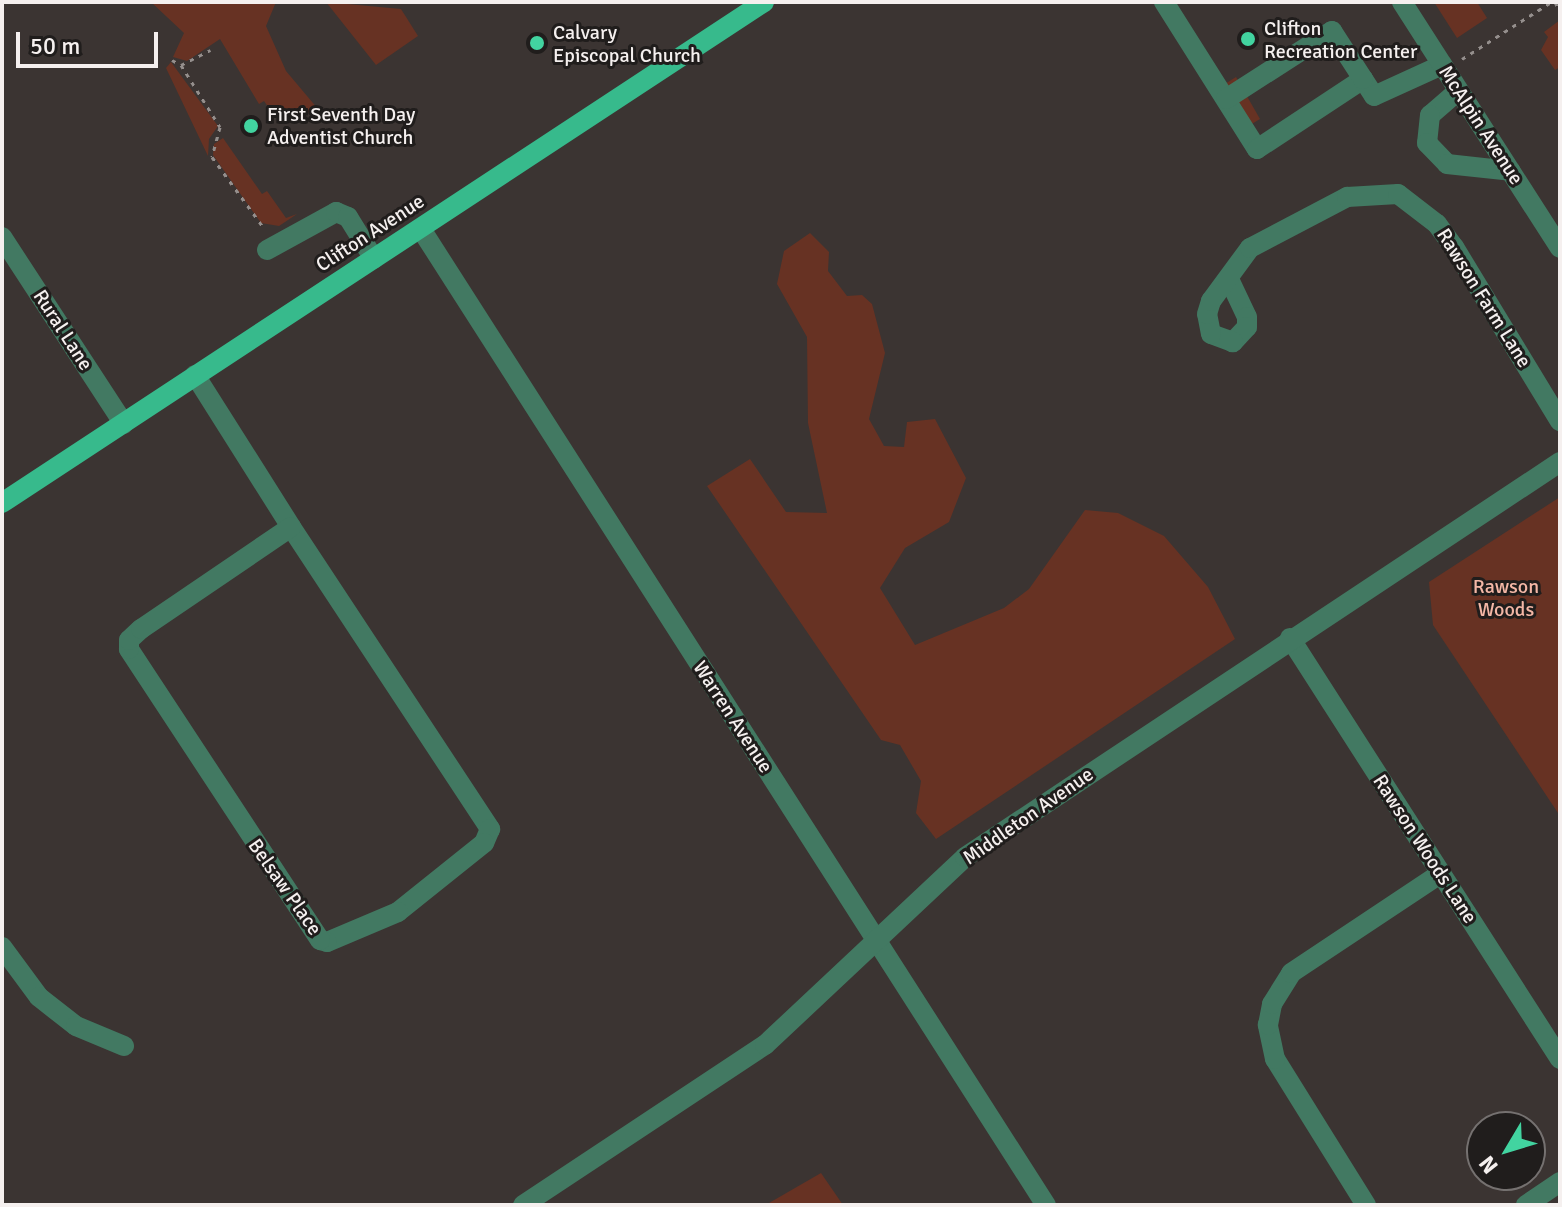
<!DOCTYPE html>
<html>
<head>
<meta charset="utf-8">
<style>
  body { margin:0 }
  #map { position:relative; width:1562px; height:1207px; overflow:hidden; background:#3b3432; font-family:Signika,sans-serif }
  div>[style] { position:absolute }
  .green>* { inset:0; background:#673223 }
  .path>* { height:3px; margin-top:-1.5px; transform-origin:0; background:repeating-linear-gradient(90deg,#958f8d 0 4px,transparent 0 10px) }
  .minor>* { height:20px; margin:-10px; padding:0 10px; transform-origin:10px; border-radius:10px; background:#427962 }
  .major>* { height:20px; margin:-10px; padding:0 10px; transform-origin:10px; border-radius:10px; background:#37ba8c }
  .dots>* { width:22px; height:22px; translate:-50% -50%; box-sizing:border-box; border:4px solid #201d1c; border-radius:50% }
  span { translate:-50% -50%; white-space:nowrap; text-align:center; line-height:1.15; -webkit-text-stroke:6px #201d1c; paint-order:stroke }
  .poi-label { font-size:20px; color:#f5f0ef }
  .left { translate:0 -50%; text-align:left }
  .street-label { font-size:20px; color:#f5f0ef }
  .park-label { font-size:20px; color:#f4b7a6 }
  .frame { position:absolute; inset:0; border:4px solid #f5f0ef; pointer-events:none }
  .north { position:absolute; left:1466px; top:1111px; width:80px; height:80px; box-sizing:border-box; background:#201d1c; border:2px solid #757170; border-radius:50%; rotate:232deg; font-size:22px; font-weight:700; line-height:32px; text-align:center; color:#f5f0ef }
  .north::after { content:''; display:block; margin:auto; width:28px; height:36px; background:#42d4a0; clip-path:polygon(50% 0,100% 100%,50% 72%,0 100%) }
  .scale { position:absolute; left:16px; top:32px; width:142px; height:36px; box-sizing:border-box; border:4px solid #f5f0ef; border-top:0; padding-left:10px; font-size:24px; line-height:28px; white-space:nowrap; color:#f5f0ef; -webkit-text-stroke:6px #201d1c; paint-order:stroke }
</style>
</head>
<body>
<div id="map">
  <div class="green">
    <i style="clip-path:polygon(151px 2px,276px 2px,266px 26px,286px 71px,318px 109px,299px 117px,275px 117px,264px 101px,259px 104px,220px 39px,187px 61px,173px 57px,184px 33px)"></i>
    <i style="clip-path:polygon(326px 2px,401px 9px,418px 36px,376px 65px)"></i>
    <i style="clip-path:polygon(1434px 2px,1477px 2px,1487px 18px,1457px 38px)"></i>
    <i style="clip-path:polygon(1560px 20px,1560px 67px,1555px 70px,1541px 50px,1548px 37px,1544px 32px)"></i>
    <i style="clip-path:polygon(171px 62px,218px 126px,209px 139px,208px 156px,166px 68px)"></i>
    <i style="clip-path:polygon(1236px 77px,1260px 119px,1237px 133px,1212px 92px)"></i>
    <i style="clip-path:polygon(223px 138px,262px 194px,267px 191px,286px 218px,297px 214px,279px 226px,261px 223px,213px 155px,214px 144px)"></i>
    <i style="clip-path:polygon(810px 233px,829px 252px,828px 271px,847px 296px,862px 295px,872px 304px,885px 353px,869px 419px,884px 446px,904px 447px,907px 422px,935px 419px,966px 478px,949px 522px,905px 548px,880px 588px,915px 645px,1004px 608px,1029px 589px,1085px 510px,1118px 513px,1164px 536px,1208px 587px,1235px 639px,936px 839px,916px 813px,921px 781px,900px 745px,881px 740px,707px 486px,750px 459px,786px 512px,827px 513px,808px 423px,807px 337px,777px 284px,784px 251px)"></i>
    <i style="clip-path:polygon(1560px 497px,1560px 816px,1433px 625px,1429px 582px)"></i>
    <i style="clip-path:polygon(821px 1173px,843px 1205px,770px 1205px,769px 1203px)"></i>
  </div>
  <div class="path">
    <i style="left:1555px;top:2px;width:10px;rotate:61deg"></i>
    <i style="left:1462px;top:59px;width:106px;rotate:-32.6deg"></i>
    <i style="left:172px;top:60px;width:10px;rotate:29deg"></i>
    <i style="left:181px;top:65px;width:73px;rotate:57.8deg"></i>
    <i style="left:220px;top:127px;width:31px;rotate:105deg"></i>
    <i style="left:212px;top:157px;width:88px;rotate:53.8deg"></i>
    <i style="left:181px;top:65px;width:33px;rotate:-27deg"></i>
  </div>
  <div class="minor">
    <i style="left:1164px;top:2px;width:174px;rotate:57.7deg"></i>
    <i style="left:1257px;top:149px;width:127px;rotate:-33.4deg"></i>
    <i style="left:1363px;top:79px;width:20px;rotate:57deg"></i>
    <i style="left:1374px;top:96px;width:75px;rotate:-24.5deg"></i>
    <i style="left:1402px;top:2px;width:292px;rotate:57.3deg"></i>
    <i style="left:1458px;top:91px;width:37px;rotate:139deg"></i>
    <i style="left:1430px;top:115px;width:28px;rotate:96deg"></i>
    <i style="left:1427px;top:143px;width:29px;rotate:46deg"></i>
    <i style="left:1447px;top:164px;width:64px;rotate:6.2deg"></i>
    <i style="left:1226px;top:99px;width:126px;rotate:-32.7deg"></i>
    <i style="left:1332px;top:31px;width:57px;rotate:57.1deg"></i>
    <i style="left:421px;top:229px;width:1159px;rotate:57.37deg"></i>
    <i style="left:2px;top:237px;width:223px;rotate:56.9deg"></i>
    <i style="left:267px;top:250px;width:79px;rotate:-28.8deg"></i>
    <i style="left:336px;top:212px;width:13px;rotate:23deg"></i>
    <i style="left:348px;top:217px;width:49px;rotate:58.2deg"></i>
    <i style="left:1229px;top:279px;width:42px;rotate:64.7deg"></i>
    <i style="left:1247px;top:317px;width:10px;rotate:90deg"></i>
    <i style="left:1247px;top:327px;width:21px;rotate:133deg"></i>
    <i style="left:1233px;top:342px;width:23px;rotate:-160deg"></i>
    <i style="left:1211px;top:334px;width:20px;rotate:-101deg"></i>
    <i style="left:1207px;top:314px;width:14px;rotate:-73deg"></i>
    <i style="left:1211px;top:301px;width:66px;rotate:-53.7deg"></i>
    <i style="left:1250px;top:248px;width:110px;rotate:-27.7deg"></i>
    <i style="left:1347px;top:197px;width:51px;rotate:-3.4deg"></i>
    <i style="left:1398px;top:194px;width:49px;rotate:37.6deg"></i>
    <i style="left:1437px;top:224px;width:29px;rotate:54deg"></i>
    <i style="left:1454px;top:247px;width:204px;rotate:58.7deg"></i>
    <i style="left:195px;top:375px;width:180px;rotate:57.7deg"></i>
    <i style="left:291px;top:527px;width:362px;rotate:56.6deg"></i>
    <i style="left:490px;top:829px;width:15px;rotate:113deg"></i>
    <i style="left:484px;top:843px;width:110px;rotate:141.3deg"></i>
    <i style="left:398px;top:912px;width:77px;rotate:157.1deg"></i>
    <i style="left:327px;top:942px;width:7px;rotate:-164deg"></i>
    <i style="left:320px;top:940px;width:348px;rotate:-123.3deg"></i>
    <i style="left:129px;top:649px;width:9px;rotate:-90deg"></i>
    <i style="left:129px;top:640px;width:16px;rotate:-43deg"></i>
    <i style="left:141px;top:629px;width:181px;rotate:-34.2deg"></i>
    <i style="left:1290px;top:638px;width:500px;rotate:57.33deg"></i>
    <i style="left:2px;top:947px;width:62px;rotate:53.5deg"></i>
    <i style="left:39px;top:997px;width:47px;rotate:38.1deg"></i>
    <i style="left:76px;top:1026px;width:52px;rotate:22.6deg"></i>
    <i style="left:523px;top:1205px;width:290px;rotate:-33.5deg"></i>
    <i style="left:765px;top:1045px;width:274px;rotate:-43.2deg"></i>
    <i style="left:965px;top:857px;width:714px;rotate:-33.58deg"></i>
    <i style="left:1366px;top:1205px;width:172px;rotate:-121.9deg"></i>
    <i style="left:1275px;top:1059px;width:35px;rotate:-102deg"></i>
    <i style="left:1268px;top:1025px;width:21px;rotate:-79deg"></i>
    <i style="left:1272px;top:1004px;width:36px;rotate:-58deg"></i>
    <i style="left:1291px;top:973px;width:179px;rotate:-33.6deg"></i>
    <i style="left:1526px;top:1205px;width:41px;rotate:-34.1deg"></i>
  </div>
  <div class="major">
    <i style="left:2px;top:503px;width:912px;rotate:-33.32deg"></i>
  </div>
  <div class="dots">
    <i style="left:1248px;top:39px;background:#42d4a0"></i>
    <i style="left:537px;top:43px;background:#42d4a0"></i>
    <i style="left:251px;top:126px;background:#42d4a0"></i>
  </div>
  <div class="poi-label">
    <span class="left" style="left:1264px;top:40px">Clifton<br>Recreation Center</span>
    <span class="left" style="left:553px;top:44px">Calvary<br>Episcopal Church</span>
    <span class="left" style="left:267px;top:126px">First Seventh Day<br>Adventist Church</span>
  </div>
  <div class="street-label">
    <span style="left:1481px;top:125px;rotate:57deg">McAlpin Avenue</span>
    <span style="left:370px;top:233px;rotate:-33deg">Clifton Avenue</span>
    <span style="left:1484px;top:298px;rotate:58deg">Rawson Farm Lane</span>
    <span style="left:63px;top:330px;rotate:57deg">Rural Lane</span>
    <span style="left:733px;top:717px;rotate:57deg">Warren Avenue</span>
    <span style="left:1028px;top:816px;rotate:-35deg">Middleton Avenue</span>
    <span style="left:1425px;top:849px;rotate:57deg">Rawson Woods Lane</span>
    <span style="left:285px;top:887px;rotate:55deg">Belsaw Place</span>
  </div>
  <div class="park-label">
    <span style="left:1506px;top:598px">Rawson<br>Woods</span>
  </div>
  <div class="frame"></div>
  <div class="north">N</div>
  <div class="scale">50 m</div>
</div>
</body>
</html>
